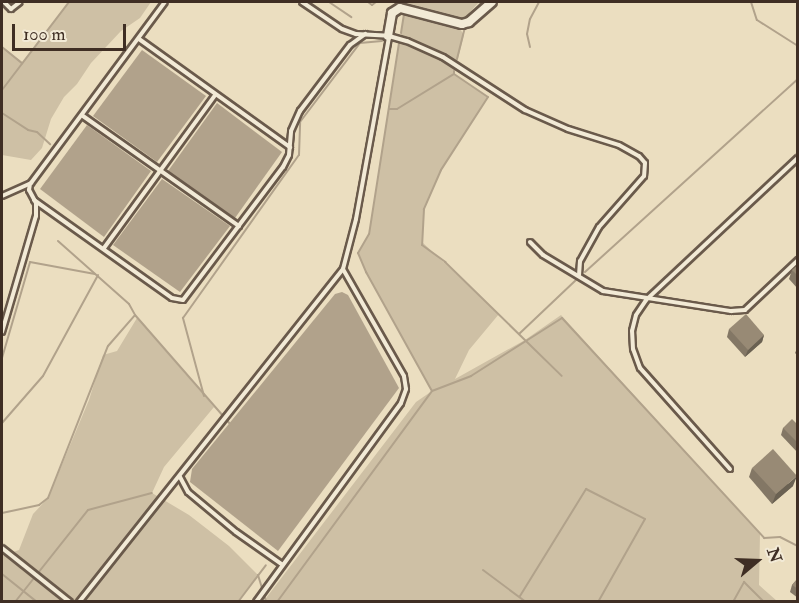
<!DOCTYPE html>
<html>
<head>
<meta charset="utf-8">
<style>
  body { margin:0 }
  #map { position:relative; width:799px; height:603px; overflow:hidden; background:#ebdec0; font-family:"IM FELL Double Pica",serif }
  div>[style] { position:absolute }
  .green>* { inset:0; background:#cec0a5 }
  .water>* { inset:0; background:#b1a28b }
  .stream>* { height:2px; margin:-1px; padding:0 1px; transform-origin:1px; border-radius:1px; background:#b1a28b }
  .roads { filter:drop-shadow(2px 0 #6a5a4b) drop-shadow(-2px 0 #6a5a4b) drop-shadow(0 2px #6a5a4b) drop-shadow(0 -2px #6a5a4b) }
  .lane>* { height:4px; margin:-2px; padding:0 2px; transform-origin:2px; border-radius:2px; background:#f2ead6 }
  .street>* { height:8px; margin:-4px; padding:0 4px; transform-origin:4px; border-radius:4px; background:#f2ead6 }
  .wall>* { inset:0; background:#837765 }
  .shaded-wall>* { inset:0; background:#6a6152 }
  .building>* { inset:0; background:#988a75 }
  span { translate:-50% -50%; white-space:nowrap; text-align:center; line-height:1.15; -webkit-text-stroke:5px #f2ead6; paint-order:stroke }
  .frame { position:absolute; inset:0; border:3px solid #3f2e24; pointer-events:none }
  .north { position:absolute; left:727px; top:531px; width:60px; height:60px; -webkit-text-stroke:4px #f2ead6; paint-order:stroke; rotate:71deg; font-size:16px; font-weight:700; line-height:24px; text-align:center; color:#3f2e24 }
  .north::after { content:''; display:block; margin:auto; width:21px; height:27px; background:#3f2e24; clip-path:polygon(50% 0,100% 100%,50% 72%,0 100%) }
  .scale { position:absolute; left:12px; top:24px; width:114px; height:27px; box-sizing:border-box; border:3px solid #3f2e24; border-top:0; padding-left:8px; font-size:18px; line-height:21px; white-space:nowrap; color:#3f2e24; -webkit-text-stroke:4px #f2ead6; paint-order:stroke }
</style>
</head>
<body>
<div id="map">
  <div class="green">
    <i style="clip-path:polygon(69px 2px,151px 2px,140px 18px,121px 31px,91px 63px,77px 84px,64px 97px,51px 119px,42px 148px,31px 160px,2px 155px,2px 47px,22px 62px)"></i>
    <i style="clip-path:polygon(406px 2px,479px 2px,458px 26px,464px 35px,454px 74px,488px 97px,441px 170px,424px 209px,422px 242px,499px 314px,469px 350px,455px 379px,525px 340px,561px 315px,760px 534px,759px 585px,777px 601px,263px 602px,416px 402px,432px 391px,366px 272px,358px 253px,369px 234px)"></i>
    <i style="clip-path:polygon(137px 318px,214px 407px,164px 467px,152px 493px,189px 515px,229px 546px,258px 575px,238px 601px,2px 601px,2px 556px,19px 550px,33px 514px,48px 498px,89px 400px,103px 355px,117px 351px)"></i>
  </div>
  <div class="water">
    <i style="clip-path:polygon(142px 50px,206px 96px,157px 162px,93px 116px)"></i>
    <i style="clip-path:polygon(217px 103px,282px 152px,235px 218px,168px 171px)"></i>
    <i style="clip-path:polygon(87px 125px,151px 171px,104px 237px,40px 189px)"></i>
    <i style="clip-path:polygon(162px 179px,230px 226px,180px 292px,113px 245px)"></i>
    <i style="clip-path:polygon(342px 292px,348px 295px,399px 388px,278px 551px,190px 482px,192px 469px,335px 294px)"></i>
  </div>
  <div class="stream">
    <i style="left:329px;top:2px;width:27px;rotate:34deg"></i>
    <i style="left:368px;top:2px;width:5px;rotate:37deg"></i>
    <i style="left:372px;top:5px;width:5px;rotate:-37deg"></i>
    <i style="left:751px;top:2px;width:19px;rotate:72deg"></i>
    <i style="left:757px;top:20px;width:49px;rotate:32.4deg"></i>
    <i style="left:467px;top:19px;width:23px;rotate:-49deg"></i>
    <i style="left:401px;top:33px;width:31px;rotate:-81deg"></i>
    <i style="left:399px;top:43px;width:193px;rotate:98.9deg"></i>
    <i style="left:369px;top:234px;width:22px;rotate:120deg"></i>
    <i style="left:358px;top:253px;width:21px;rotate:67deg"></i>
    <i style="left:366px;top:272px;width:136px;rotate:61deg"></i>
    <i style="left:2px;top:47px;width:26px;rotate:39deg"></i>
    <i style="left:530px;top:47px;width:13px;rotate:-103deg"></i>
    <i style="left:527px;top:34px;width:15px;rotate:-79deg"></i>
    <i style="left:530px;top:19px;width:19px;rotate:-62deg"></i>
    <i style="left:457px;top:59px;width:30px;rotate:-76deg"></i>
    <i style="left:454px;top:74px;width:41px;rotate:34.1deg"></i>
    <i style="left:488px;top:97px;width:87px;rotate:122.8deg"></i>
    <i style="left:441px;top:170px;width:43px;rotate:113.6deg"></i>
    <i style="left:424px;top:209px;width:36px;rotate:93deg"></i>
    <i style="left:422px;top:245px;width:29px;rotate:36deg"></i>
    <i style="left:445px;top:262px;width:163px;rotate:44.3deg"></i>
    <i style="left:2px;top:90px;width:111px;rotate:-52.7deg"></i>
    <i style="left:389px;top:109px;width:8px"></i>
    <i style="left:397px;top:109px;width:67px;rotate:-31.6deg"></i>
    <i style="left:454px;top:74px;width:3px;rotate:-90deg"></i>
    <i style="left:2px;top:113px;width:31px;rotate:33deg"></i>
    <i style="left:28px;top:130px;width:9px;rotate:13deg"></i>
    <i style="left:37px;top:132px;width:18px;rotate:43deg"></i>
    <i style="left:58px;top:241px;width:95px;rotate:41.6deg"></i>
    <i style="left:129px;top:304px;width:13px;rotate:61deg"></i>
    <i style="left:135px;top:315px;width:145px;rotate:48.9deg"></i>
    <i style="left:585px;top:272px;width:287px;rotate:-42.2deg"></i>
    <i style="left:519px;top:334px;width:80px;rotate:-43.5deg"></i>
    <i style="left:2px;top:358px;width:100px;rotate:-73.7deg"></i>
    <i style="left:30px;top:262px;width:66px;rotate:10.5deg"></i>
    <i style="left:204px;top:396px;width:81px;rotate:-105.1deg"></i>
    <i style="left:183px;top:318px;width:200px;rotate:-54.6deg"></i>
    <i style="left:299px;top:155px;width:33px;rotate:-88deg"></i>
    <i style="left:300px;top:122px;width:99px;rotate:-52.8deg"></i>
    <i style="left:360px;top:43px;width:22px;rotate:-5deg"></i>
    <i style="left:2px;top:423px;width:62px;rotate:-48.9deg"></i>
    <i style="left:43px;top:376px;width:115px;rotate:-61.4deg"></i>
    <i style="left:2px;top:513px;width:38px;rotate:-12deg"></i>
    <i style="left:39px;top:505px;width:11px;rotate:-38deg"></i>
    <i style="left:48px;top:498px;width:163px;rotate:-68.5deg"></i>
    <i style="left:108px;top:346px;width:41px;rotate:-48.9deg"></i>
    <i style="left:483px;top:570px;width:54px;rotate:36.7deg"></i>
    <i style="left:2px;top:574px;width:45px;rotate:38.7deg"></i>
    <i style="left:258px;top:575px;width:28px;rotate:73deg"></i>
    <i style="left:520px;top:596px;width:126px;rotate:-58.3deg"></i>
    <i style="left:586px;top:489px;width:66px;rotate:27deg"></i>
    <i style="left:645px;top:519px;width:95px;rotate:119.5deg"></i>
    <i style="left:15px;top:602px;width:117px;rotate:-51.6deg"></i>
    <i style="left:88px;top:510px;width:66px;rotate:-14.9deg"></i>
    <i style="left:238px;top:602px;width:46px;rotate:-52.9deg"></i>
    <i style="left:277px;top:602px;width:262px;rotate:-53.7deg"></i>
    <i style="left:432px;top:391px;width:42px;rotate:-21deg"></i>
    <i style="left:471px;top:376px;width:108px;rotate:-32.5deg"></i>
    <i style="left:562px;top:318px;width:299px;rotate:47.4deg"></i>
    <i style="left:764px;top:538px;width:16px;rotate:-4deg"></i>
    <i style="left:780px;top:537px;width:20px;rotate:27deg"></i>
    <i style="left:733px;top:602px;width:23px;rotate:-61deg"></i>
    <i style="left:744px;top:582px;width:28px;rotate:45deg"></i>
  </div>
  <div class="roads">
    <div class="lane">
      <i style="left:4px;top:2px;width:10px;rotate:45deg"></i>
      <i style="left:11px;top:9px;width:11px;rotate:-38deg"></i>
      <i style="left:302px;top:2px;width:48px;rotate:34deg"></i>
      <i style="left:342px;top:29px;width:15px;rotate:20deg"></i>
      <i style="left:356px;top:34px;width:33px;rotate:3deg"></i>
      <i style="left:389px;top:36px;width:19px;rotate:16deg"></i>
      <i style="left:407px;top:41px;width:39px;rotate:24deg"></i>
      <i style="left:443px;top:57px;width:98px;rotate:32.9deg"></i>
      <i style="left:525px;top:110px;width:47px;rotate:23.8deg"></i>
      <i style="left:568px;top:129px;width:53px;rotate:17.4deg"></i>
      <i style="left:619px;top:145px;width:23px;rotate:29deg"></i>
      <i style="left:639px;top:156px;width:9px;rotate:49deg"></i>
      <i style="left:645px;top:163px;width:13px;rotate:94deg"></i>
      <i style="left:644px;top:176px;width:68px;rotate:131.4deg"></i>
      <i style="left:599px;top:227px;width:39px;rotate:119deg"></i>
      <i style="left:580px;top:261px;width:15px;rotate:94deg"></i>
      <i style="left:139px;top:39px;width:186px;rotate:35.6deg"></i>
      <i style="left:83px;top:116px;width:191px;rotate:35.2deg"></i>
      <i style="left:2px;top:196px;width:32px;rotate:-24deg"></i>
      <i style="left:31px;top:183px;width:225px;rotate:-53.5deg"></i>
      <i style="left:34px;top:200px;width:169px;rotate:35.4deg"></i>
      <i style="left:172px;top:298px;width:11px;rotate:10deg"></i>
      <i style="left:183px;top:300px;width:166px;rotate:-53.1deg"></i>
      <i style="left:283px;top:167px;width:13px;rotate:-63deg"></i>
      <i style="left:289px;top:155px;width:24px;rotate:-85deg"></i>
      <i style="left:291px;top:131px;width:22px;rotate:-66deg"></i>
      <i style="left:300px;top:111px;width:83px;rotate:-52.9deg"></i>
      <i style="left:350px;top:45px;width:19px;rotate:-36deg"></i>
      <i style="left:530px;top:242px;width:18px;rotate:45deg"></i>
      <i style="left:543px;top:255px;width:70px;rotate:31deg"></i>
      <i style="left:603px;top:291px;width:130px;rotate:8.9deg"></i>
      <i style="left:731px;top:311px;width:14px;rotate:-4deg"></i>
      <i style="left:745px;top:310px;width:73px;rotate:-43.3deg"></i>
      <i style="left:104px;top:248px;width:189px;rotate:-54deg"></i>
      <i style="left:2px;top:332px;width:121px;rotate:-73.7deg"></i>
      <i style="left:36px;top:216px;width:13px;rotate:-90deg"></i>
      <i style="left:36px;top:203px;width:15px;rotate:-118deg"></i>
      <i style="left:29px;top:190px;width:6px;rotate:-81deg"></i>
      <i style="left:730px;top:469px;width:135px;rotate:-131.7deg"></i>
      <i style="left:640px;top:368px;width:20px;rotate:-110deg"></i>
      <i style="left:633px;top:349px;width:18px;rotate:-93deg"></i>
      <i style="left:632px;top:331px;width:16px;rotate:-76deg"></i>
      <i style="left:636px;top:315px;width:18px;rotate:-56deg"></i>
      <i style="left:646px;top:300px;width:208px;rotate:-43.1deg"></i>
      <i style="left:180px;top:477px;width:17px;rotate:62deg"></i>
      <i style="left:188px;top:492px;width:62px;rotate:39.8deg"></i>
      <i style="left:236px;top:532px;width:57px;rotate:35.1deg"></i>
      <i style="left:2px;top:548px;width:87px;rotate:38.5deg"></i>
      <i style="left:79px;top:602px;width:425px;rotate:-51.6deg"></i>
      <i style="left:343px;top:269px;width:52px;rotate:-75.4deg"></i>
      <i style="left:356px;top:219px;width:185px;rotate:-79.7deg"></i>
      <i style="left:256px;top:602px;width:246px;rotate:-53.9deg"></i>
      <i style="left:401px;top:403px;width:15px;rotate:-70deg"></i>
      <i style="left:406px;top:389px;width:13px;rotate:-99deg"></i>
      <i style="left:404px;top:376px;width:123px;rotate:-119.7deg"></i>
    </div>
    <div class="street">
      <i style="left:388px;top:36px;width:23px;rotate:-80deg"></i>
      <i style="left:392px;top:13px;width:9px;rotate:-32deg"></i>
      <i style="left:400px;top:8px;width:64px;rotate:14.5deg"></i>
      <i style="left:462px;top:24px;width:7px;rotate:-16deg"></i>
      <i style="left:469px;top:22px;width:30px;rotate:-41deg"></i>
    </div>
  </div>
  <div class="wall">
    <i style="clip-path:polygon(798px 265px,798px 289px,789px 279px,792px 270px)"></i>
    <i style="clip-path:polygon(729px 329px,764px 335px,762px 342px,745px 357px,727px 337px)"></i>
    <i style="clip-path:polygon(798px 346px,798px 356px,795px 353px)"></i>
    <i style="clip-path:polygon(798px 425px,798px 453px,781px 435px,783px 428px)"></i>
    <i style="clip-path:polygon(752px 468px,793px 486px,772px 504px,749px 477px)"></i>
    <i style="clip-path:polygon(798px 578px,798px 598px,790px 592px,792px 585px)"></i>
  </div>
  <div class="shaded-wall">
    <i style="clip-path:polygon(764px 335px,762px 342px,745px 357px,748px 350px)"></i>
    <i style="clip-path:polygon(797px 476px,793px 486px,772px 504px,776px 494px)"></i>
  </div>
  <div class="building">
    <i style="clip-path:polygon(798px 265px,798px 276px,792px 270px)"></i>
    <i style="clip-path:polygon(746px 314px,764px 335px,748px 350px,729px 329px)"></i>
    <i style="clip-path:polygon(792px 419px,798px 425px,798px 443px,783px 428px)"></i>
    <i style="clip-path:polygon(773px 449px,797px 476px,776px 494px,752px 468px)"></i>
    <i style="clip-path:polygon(798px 578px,798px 589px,792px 585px)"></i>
  </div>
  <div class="frame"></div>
  <div class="north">N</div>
  <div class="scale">100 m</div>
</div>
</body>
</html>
